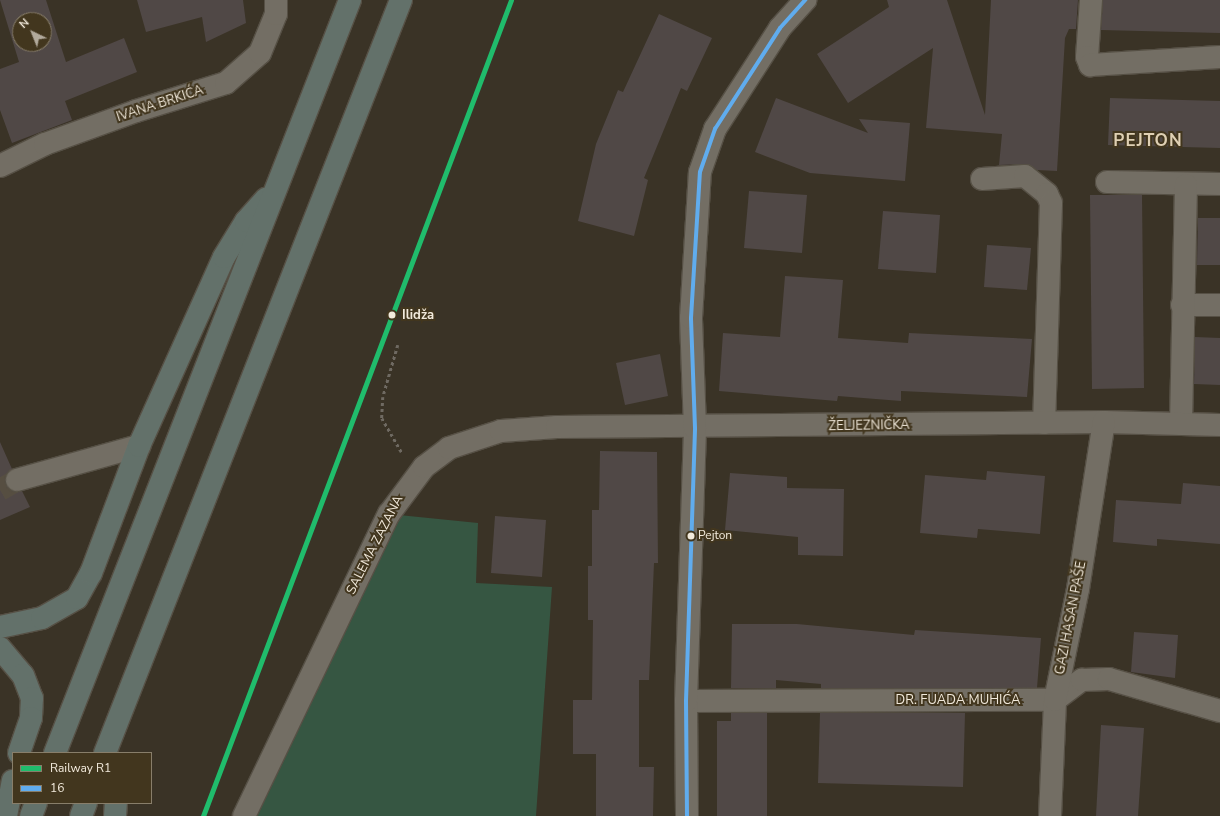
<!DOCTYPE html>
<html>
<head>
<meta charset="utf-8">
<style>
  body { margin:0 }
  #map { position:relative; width:1220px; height:816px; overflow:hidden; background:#3a3326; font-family:"Nunito Sans",sans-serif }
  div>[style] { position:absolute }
  .green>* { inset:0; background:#365642 }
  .building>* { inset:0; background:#504846 }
  .minor-tunnel>* { height:22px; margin-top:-11px; transform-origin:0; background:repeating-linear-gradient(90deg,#564e41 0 22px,transparent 0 33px) }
  .path>* { height:2.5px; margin-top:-1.25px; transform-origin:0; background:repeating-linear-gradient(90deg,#6f6a62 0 3px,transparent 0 6px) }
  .roads { filter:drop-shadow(1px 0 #565045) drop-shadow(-1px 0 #565045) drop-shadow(0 1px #565045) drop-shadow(0 -1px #565045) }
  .minor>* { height:22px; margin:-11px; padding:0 11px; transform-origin:11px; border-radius:11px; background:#736e64 }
  .highway>* { height:22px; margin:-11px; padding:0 11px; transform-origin:11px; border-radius:11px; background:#63716a }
  .bus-1>* { height:4px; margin:-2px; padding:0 2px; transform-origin:2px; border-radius:2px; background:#60acee }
  .rail-1>* { height:5px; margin:-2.5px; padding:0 2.5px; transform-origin:2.5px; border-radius:2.5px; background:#20bc6c }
  .dots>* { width:11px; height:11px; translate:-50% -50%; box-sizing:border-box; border:2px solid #42361e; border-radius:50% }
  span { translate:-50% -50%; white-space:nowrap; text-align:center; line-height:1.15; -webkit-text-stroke:4px #42361e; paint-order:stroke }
  .bus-label { font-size:12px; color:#f2eadc }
  .left { translate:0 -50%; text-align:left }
  .street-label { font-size:13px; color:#f2eadc }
  .stop-label { font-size:13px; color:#f2eadc; font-weight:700 }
  .district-label { font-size:17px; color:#dfd0b4; font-weight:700; letter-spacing:1px }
  .legend { position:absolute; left:12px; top:752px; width:140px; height:52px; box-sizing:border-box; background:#42361e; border:1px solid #887e6a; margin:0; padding:5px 7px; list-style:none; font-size:12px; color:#f2eadc }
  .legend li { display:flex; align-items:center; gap:8px; height:20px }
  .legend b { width:20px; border:1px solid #887e6a }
  .north { position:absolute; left:12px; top:12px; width:40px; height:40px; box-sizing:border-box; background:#42361e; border:1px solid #887e6a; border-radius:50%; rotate:317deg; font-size:11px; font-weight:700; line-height:16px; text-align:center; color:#f2eadc }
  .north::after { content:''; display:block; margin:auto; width:14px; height:18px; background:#b2aa9c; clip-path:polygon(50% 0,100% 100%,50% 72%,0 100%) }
</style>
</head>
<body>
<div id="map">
  <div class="green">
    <i style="clip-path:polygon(389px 514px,478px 523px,476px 583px,552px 587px,536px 816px,244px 816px)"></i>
  </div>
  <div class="building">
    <i style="clip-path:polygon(evenodd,0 0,46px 0,66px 62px,124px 38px,137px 72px,65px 101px,72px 120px,12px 143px,0 110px,0 69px,19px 62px,0 0,20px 20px,44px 20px,44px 44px,20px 44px,20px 20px)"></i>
    <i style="clip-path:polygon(137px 0,243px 0,246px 23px,206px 42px,202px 17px,146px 32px)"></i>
    <i style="clip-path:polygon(887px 0,947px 0,985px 115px,991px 0,1078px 0,1076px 29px,1069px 29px,1065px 38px,1057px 171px,1037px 170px,1024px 164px,999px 165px,1002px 134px,926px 128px,933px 48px,848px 103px,817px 54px,889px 7px)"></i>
    <i style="clip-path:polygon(1103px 0,1220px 0,1220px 33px,1101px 30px)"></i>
    <i style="clip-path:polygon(659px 14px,712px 38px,687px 91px,681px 88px,644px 178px,648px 180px,634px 236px,578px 221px,596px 144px,618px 90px,623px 92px)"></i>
    <i style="clip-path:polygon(776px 98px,868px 133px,859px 119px,910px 123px,905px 181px,810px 173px,755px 152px)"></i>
    <i style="clip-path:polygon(1110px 98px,1220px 101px,1220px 148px,1108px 145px)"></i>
    <i style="clip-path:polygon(749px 191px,807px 195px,802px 253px,744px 248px)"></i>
    <i style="clip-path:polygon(1090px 195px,1142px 195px,1144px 388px,1092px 389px)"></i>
    <i style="clip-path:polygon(883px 211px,940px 215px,936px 273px,878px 269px)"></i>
    <i style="clip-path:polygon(1198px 218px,1220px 218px,1220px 265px,1197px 265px)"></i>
    <i style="clip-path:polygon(987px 245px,1031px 248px,1027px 290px,984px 287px)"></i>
    <i style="clip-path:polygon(785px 276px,843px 280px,838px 338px,908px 343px,909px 333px,1032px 339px,1027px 397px,901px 391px,901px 401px,838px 396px,837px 401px,719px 391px,723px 333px,780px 337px)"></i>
    <i style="clip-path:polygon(1195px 337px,1220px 338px,1220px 385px,1194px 384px)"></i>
    <i style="clip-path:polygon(660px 354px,668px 396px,625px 405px,616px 363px)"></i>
    <i style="clip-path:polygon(0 442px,12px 469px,5px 477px,5px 484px,14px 492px,22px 491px,30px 507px,0 520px)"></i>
    <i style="clip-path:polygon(600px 451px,657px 452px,658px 563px,654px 563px,649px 680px,639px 680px,639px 767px,654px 767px,653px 816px,596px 816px,596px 754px,573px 754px,573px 700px,592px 700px,593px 620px,588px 620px,588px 566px,592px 566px,592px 510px,599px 510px)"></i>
    <i style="clip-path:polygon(987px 471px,1045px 476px,1040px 534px,978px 529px,977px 538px,920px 533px,925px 475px,986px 480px)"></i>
    <i style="clip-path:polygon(730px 473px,787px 477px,787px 488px,844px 489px,843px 556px,798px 555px,798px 537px,725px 530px)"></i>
    <i style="clip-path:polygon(1183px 483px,1220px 486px,1220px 544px,1157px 539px,1157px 546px,1113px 542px,1116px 500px,1181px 504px)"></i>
    <i style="clip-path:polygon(495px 516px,546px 520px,542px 577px,491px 573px)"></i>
    <i style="clip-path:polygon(732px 624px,797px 624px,914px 635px,915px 630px,1041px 638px,1037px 688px,821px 688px,821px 684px,776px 680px,776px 688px,731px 688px)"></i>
    <i style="clip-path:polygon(1134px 632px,1178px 635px,1175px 678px,1131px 672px)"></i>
    <i style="clip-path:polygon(731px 713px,767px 713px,767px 816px,717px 816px,717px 721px,731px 721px)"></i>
    <i style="clip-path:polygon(820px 713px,965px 713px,963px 787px,818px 783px)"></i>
    <i style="clip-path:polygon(1101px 725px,1144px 728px,1138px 816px,1096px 816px)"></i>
  </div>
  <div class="minor-tunnel">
    <i style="left:0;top:490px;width:20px;rotate:-30deg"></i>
  </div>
  <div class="path">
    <i style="left:398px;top:345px;width:54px;rotate:106.1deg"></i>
    <i style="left:383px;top:397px;width:21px;rotate:93deg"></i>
    <i style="left:382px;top:418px;width:39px;rotate:60deg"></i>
  </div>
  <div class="roads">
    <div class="minor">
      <i style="left:1091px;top:0;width:57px;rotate:94deg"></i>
      <i style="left:1087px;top:57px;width:9px;rotate:69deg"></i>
      <i style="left:1090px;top:65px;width:130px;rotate:-3.5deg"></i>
      <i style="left:0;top:166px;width:50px;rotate:-26.1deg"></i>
      <i style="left:45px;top:144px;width:97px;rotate:-19.9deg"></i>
      <i style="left:136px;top:111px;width:94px;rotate:-17.3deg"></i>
      <i style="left:226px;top:83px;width:45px;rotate:-41.4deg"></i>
      <i style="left:260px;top:53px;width:42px;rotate:-67.7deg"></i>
      <i style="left:276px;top:14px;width:14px;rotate:-90deg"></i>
      <i style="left:982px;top:179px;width:43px;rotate:-4deg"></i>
      <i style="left:1025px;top:176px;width:28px;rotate:39deg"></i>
      <i style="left:1047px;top:194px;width:10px;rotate:66deg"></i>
      <i style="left:1051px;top:203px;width:220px;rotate:91.8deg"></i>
      <i style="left:1107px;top:182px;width:113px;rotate:1deg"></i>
      <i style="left:1182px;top:305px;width:38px"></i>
      <i style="left:1181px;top:424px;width:239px;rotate:-88.8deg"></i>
      <i style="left:17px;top:480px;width:127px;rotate:-15.6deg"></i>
      <i style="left:686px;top:701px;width:369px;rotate:-0.2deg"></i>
      <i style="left:1055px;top:700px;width:34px;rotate:-37deg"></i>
      <i style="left:1082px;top:680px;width:27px;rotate:-2deg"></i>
      <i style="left:1109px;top:679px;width:116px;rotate:16.1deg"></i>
      <i style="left:244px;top:816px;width:335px;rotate:-64.4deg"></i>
      <i style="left:389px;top:514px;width:59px;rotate:-53.3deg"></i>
      <i style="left:424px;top:467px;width:31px;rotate:-37deg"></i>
      <i style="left:449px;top:448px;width:55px;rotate:-18.1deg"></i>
      <i style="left:501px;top:431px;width:56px;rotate:-4.1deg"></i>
      <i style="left:557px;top:427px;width:547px;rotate:-0.52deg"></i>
      <i style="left:1104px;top:422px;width:116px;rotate:1.5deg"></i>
      <i style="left:687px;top:816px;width:115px;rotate:-90.5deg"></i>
      <i style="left:686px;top:701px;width:273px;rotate:-88.1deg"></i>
      <i style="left:695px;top:428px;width:110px;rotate:-92.1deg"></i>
      <i style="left:691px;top:318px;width:146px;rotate:-86.5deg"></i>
      <i style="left:700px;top:172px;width:46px;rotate:-70.8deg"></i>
      <i style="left:715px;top:129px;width:120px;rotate:-57.2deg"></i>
      <i style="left:780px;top:28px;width:38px;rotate:-48deg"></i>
      <i style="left:1050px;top:816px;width:116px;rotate:-87.5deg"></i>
      <i style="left:1055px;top:700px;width:113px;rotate:-78.3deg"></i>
      <i style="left:1078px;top:589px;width:169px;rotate:-81.2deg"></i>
    </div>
    <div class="highway">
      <i style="left:0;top:627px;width:43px;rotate:-12.1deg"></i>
      <i style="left:42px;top:618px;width:40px;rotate:-29.7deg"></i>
      <i style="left:77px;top:598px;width:29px;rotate:-61deg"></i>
      <i style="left:91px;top:573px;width:136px;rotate:-69.3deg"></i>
      <i style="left:139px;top:446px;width:207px;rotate:-65.8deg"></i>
      <i style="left:224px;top:257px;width:42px;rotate:-58.6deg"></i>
      <i style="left:246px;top:221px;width:30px;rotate:-48deg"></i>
      <i style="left:0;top:648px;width:35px;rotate:50deg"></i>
      <i style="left:23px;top:675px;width:25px;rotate:69deg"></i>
      <i style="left:32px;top:698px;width:20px;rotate:93deg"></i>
      <i style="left:31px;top:718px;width:37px;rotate:109deg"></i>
      <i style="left:55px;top:753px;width:809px;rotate:-68.61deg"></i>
      <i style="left:105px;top:753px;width:809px;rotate:-68.54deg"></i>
      <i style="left:6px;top:816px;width:36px;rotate:-79deg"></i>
      <i style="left:31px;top:816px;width:14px;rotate:-69deg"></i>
      <i style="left:81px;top:816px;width:14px;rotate:-69deg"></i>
      <i style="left:115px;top:816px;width:13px;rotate:-86deg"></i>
    </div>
  </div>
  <div class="bus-1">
    <i style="left:687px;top:816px;width:115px;rotate:-90.5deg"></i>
    <i style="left:686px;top:701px;width:273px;rotate:-88.1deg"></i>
    <i style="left:695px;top:428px;width:110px;rotate:-92.1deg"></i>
    <i style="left:691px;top:318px;width:146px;rotate:-86.5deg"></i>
    <i style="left:700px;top:172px;width:46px;rotate:-70.8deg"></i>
    <i style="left:715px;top:129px;width:120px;rotate:-57.2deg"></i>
    <i style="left:780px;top:28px;width:38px;rotate:-48deg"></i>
  </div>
  <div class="rail-1">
    <i style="left:203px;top:816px;width:872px;rotate:-69.32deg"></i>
  </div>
  <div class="dots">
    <i style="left:392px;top:315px;background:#f2eadc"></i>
    <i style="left:691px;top:536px;background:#f2eadc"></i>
  </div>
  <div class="bus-label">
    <span class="left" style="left:698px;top:536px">Pejton</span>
  </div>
  <div class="street-label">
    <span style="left:160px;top:104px;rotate:-18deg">IVANA BRKIĆA</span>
    <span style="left:869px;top:426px;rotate:-1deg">ŽELJEZNIČKA</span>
    <span style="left:375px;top:545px;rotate:-63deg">SALEMA ZAZANA</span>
    <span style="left:1071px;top:618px;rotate:-79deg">GAZI HASAN PAŠE</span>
    <span style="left:958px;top:700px">DR. FUADA MUHIĆA</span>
  </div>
  <div class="stop-label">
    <span class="left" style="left:402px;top:315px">Ilidža</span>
  </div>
  <div class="district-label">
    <span style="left:1148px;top:141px">PEJTON</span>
  </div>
  <ul class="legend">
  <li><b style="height:5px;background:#20bc6c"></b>Railway R1</li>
  <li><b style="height:5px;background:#60acee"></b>16</li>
  </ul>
  <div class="north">N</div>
</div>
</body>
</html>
